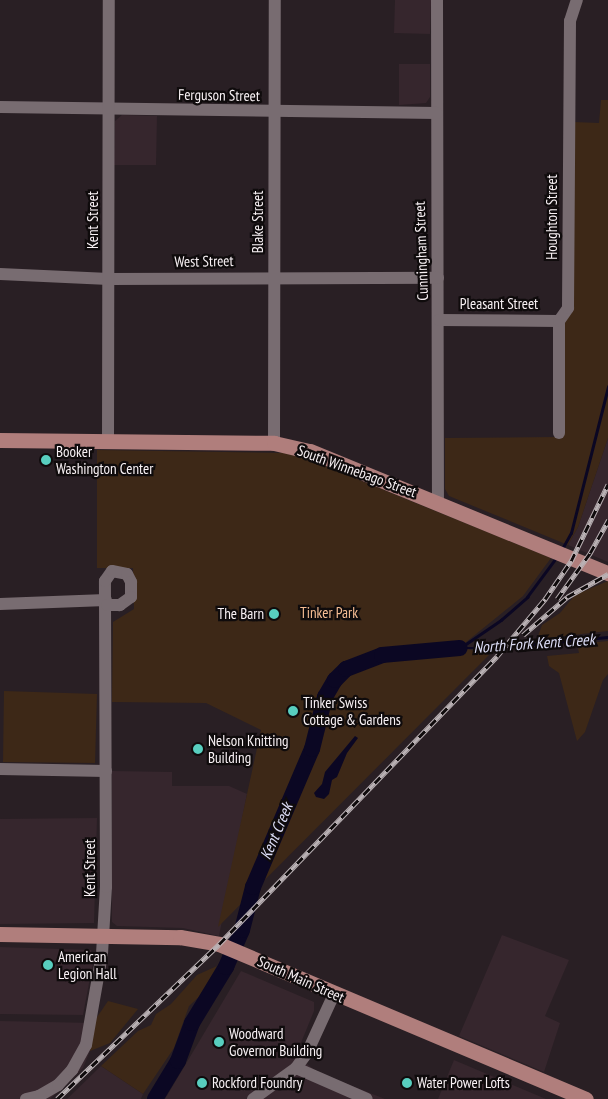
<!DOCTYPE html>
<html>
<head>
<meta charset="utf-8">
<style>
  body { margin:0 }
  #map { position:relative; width:608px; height:1099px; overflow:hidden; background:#291f24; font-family:"PT Sans Narrow",sans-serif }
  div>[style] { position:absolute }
  .built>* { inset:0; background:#36262d }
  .green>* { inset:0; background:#3d2817 }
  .water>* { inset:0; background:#0b0723 }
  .stream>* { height:2.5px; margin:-1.25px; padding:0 1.25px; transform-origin:1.25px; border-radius:1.25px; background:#0b0723 }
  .river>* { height:16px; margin:-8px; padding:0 8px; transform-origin:8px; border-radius:8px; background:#0b0723 }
  .minor>* { height:12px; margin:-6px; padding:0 6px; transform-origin:6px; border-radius:6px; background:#786c71 }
  .major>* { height:15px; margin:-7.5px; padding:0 7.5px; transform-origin:7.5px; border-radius:7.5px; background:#b07e7c }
  .rail>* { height:4.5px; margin-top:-2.25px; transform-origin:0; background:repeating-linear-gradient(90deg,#0f0b0c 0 8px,#b9b1b4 0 16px); box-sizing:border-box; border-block:1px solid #b9b1b4 }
  .dots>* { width:14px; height:14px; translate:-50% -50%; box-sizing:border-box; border:2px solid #0f0b0c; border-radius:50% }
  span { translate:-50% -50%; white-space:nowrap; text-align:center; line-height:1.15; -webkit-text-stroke:4.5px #0f0b0c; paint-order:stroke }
  .street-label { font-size:15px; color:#f8f1f4 }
  .poi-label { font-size:15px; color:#f8f1f4 }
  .left { translate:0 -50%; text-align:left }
  .right { translate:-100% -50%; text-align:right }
  .park-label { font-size:15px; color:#f7be94 }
  .water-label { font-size:16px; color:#dcddf6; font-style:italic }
</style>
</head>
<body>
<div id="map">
  <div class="built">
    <i style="clip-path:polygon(395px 0,431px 0,430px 34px,394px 33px)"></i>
    <i style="clip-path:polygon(399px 64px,430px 64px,430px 97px,426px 103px,399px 105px)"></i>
    <i style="clip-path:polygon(122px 115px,157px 116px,156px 165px,114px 165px,115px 121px)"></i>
    <i style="clip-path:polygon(608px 438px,608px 562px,568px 545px,578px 527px)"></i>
    <i style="clip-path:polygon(112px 771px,172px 772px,172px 786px,229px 786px,247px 794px,219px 936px,183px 928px,117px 926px,112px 922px)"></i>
    <i style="clip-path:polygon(97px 818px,94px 923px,0 924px,0 819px)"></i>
    <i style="clip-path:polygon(502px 935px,569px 960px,545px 1016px,560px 1023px,544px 1072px,459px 1036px)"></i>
    <i style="clip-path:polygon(0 947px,91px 950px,94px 957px,83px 1015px,0 1014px)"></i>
    <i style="clip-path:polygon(241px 971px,314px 1002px,314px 1011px,296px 1055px,317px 1072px,385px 1099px,165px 1099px)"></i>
    <i style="clip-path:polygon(0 1021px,93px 1023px,90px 1051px,83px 1068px,50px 1099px,0 1099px)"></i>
    <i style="clip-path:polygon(454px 1060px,546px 1099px,438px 1099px)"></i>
    <i style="clip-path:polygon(101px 1066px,143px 1094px,141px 1099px,67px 1099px)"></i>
  </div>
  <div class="green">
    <i style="clip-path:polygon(601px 100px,608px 100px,608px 438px,578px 527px,568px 545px,449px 496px,445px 489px,445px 438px,557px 437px,573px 122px,599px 123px)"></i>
    <i style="clip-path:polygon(97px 450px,284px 453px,310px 460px,551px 558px,523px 596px,460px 647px,489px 655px,218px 927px,261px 730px,206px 703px,112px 702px,113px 622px,134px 609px,133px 568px,97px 568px)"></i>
    <i style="clip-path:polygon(608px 581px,608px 631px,537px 639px,542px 625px,560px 613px,575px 595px)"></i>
    <i style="clip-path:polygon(608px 641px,608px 674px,603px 680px,585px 732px,577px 741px,559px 673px,549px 666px,547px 656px,579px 653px,577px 644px)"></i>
    <i style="clip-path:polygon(4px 691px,97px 694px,95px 763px,3px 762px)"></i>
    <i style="clip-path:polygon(217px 966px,201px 995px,189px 1006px,174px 1048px,143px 1094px,101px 1066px,138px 1031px,151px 1025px,156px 1014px,171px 1004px,197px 975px)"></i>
    <i style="clip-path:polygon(108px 1001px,138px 1009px,110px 1043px,90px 1051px,93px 1023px)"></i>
  </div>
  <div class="water">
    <i style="clip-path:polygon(355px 736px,358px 738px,347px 753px,337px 777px,332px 780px,329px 794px,324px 799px,316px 797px,314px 793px,322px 784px,325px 772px)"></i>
  </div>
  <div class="stream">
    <i style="left:562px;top:549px;width:18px;rotate:-61deg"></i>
    <i style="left:571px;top:533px;width:151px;rotate:-75.8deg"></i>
    <i style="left:460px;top:648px;width:50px;rotate:-34.3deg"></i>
    <i style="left:501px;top:620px;width:35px;rotate:-41deg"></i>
    <i style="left:527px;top:597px;width:49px;rotate:-53.4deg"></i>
    <i style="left:460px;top:648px;width:33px"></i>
    <i style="left:493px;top:648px;width:116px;rotate:-5.5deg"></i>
  </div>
  <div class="river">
    <i style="left:155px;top:1099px;width:44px;rotate:-58.8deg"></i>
    <i style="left:178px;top:1061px;width:40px;rotate:-69.8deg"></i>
    <i style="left:192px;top:1023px;width:66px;rotate:-58.7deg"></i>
    <i style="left:226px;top:967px;width:40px;rotate:-66.6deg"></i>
    <i style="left:242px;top:930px;width:44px;rotate:-75.7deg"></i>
    <i style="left:253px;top:887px;width:150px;rotate:-66.9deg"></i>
    <i style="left:312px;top:749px;width:54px;rotate:-76deg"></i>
    <i style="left:325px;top:697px;width:20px;rotate:-60deg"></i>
    <i style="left:335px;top:680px;width:16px;rotate:-45deg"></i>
    <i style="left:346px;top:669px;width:39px;rotate:-21deg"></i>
    <i style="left:382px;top:655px;width:78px;rotate:-5.1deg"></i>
  </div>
  <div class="minor">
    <i style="left:437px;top:0;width:501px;rotate:89.89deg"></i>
    <i style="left:0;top:107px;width:437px;rotate:0.8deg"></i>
    <i style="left:0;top:274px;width:109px;rotate:2.6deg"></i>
    <i style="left:109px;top:279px;width:329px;rotate:-0.2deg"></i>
    <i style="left:439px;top:320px;width:120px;rotate:0.5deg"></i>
    <i style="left:559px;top:433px;width:112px;rotate:-90deg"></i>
    <i style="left:559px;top:321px;width:16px;rotate:-55deg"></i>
    <i style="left:568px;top:308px;width:287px;rotate:-89.6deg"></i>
    <i style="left:570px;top:21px;width:22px;rotate:-72deg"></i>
    <i style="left:108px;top:440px;width:440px;rotate:-89.9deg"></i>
    <i style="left:274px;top:443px;width:443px;rotate:-89.9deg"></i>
    <i style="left:0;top:604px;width:106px;rotate:-2.2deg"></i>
    <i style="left:0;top:769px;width:106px;rotate:1.1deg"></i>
    <i style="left:296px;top:1068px;width:77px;rotate:23.6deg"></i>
    <i style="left:26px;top:1099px;width:13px;rotate:-13deg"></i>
    <i style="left:39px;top:1096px;width:22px;rotate:-30deg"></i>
    <i style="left:58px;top:1085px;width:21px;rotate:-47deg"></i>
    <i style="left:72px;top:1070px;width:29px;rotate:-61deg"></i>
    <i style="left:86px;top:1045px;width:92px;rotate:-80deg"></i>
    <i style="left:102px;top:954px;width:67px;rotate:-86.6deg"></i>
    <i style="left:106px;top:887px;width:306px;rotate:-90.2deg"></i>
    <i style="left:105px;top:581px;width:12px;rotate:-55deg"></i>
    <i style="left:112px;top:571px;width:15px;rotate:11deg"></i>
    <i style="left:127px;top:574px;width:9px;rotate:63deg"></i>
    <i style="left:131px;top:582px;width:15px;rotate:90deg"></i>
    <i style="left:131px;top:597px;width:14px;rotate:144deg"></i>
    <i style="left:120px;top:605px;width:13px;rotate:180deg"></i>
    <i style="left:253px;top:1099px;width:53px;rotate:-35.8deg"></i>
    <i style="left:296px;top:1068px;width:19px;rotate:-54deg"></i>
    <i style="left:307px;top:1053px;width:65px;rotate:-65.4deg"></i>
  </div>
  <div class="major">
    <i style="left:0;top:440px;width:274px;rotate:0.6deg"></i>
    <i style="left:274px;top:443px;width:37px;rotate:13deg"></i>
    <i style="left:310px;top:451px;width:322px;rotate:22.3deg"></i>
    <i style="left:0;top:934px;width:180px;rotate:1deg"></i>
    <i style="left:180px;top:937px;width:40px;rotate:10deg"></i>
    <i style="left:219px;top:944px;width:398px;rotate:22.9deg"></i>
  </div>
  <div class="rail">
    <i style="left:557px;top:599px;width:57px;rotate:-54.3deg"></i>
    <i style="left:590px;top:553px;width:38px;rotate:-61deg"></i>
    <i style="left:523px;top:635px;width:58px;rotate:-40.8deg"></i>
    <i style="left:567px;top:597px;width:47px;rotate:-29.3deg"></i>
    <i style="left:57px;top:1099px;width:224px;rotate:-43.7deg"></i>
    <i style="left:219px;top:944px;width:400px;rotate:-46deg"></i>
    <i style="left:497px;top:656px;width:75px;rotate:-49.9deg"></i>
    <i style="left:545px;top:599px;width:46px;rotate:-55.6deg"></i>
    <i style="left:571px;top:561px;width:85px;rotate:-64.3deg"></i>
  </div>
  <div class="dots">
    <i style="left:46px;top:460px;background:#58cebf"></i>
    <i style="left:274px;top:614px;background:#58cebf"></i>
    <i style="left:293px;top:711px;background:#58cebf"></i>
    <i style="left:198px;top:749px;background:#58cebf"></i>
    <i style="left:48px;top:965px;background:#58cebf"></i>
    <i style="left:219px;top:1042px;background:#58cebf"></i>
    <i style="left:202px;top:1083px;background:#58cebf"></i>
    <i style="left:407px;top:1083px;background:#58cebf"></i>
  </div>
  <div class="street-label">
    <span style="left:219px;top:95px;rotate:1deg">Ferguson Street</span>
    <span style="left:552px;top:217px;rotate:-90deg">Houghton Street</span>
    <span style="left:93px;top:220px;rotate:-90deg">Kent Street</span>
    <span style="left:258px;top:222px;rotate:-90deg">Blake Street</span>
    <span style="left:421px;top:251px;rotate:-92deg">Cunningham Street</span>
    <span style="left:204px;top:261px;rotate:-1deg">West Street</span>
    <span style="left:499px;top:304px">Pleasant Street</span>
    <span style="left:357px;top:471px;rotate:20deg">South Winnebago Street</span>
    <span style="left:90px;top:868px;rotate:-90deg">Kent Street</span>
    <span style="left:301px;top:979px;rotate:24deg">South Main Street</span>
  </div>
  <div class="poi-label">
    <span class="left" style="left:56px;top:460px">Booker<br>Washington Center</span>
    <span class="right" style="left:264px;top:614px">The Barn</span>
    <span class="left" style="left:303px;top:711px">Tinker Swiss<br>Cottage &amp; Gardens</span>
    <span class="left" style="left:208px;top:749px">Nelson Knitting<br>Building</span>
    <span class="left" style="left:58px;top:965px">American<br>Legion Hall</span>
    <span class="left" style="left:229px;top:1042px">Woodward<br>Governor Building</span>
    <span class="left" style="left:212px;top:1083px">Rockford Foundry</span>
    <span class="left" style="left:417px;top:1083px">Water Power Lofts</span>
  </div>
  <div class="park-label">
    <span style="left:329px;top:613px">Tinker Park</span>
  </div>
  <div class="water-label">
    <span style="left:534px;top:643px;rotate:-4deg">North Fork Kent Creek</span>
    <span style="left:276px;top:831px;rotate:-67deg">Kent Creek</span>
  </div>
</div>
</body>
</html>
